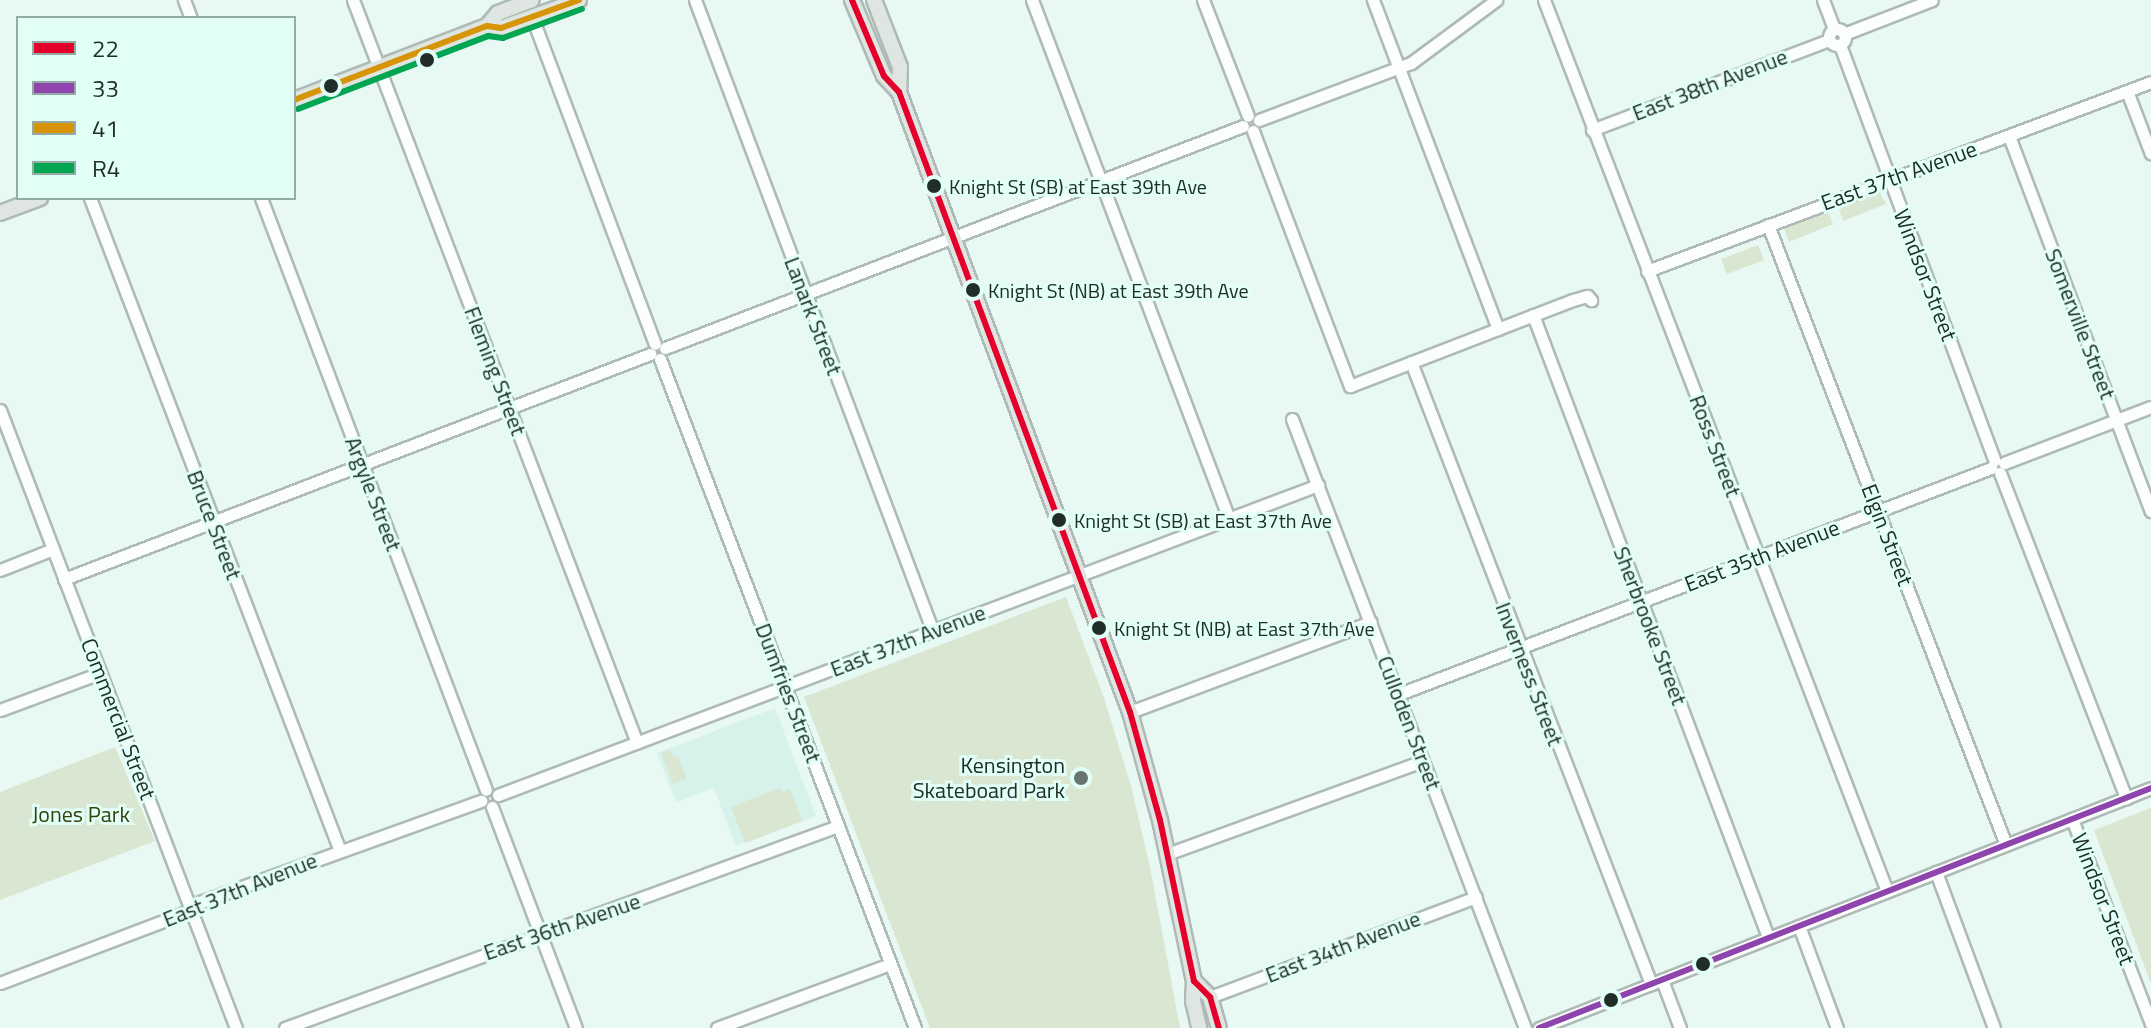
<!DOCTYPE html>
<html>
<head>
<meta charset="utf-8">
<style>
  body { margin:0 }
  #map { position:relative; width:2151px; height:1028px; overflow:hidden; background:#e8f8f3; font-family:"Titillium Web",sans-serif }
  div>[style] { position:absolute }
  .built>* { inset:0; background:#d6f2ea }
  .green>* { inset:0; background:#d9e6d1 }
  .roads { filter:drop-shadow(2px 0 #aebab6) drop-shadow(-2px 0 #aebab6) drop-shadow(0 2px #aebab6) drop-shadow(0 -2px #aebab6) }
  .minor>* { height:11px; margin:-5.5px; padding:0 5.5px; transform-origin:5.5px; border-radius:5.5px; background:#fcfefd }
  .minor>.ring { margin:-5.5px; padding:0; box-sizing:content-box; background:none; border:11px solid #fcfefd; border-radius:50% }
  .major>* { height:14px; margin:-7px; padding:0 7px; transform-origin:7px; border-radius:7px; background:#dfe6e1 }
  .bus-1>* { height:6px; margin:-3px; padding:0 3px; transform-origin:3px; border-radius:3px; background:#e4002b }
  .bus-2>* { height:6px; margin:-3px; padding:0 3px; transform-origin:3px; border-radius:3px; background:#8e44ad }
  .bus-3>* { height:6px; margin:-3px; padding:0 3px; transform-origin:3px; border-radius:3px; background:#d79406 }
  .bus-4>* { height:6px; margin:-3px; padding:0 3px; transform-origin:3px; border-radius:3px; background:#00a651 }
  .dots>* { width:22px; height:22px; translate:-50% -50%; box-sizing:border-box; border:4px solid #e1fff6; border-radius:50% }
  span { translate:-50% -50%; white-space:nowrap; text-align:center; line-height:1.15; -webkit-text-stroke:6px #e1fff6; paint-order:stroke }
  .bus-label { font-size:20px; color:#212d29 }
  .left { translate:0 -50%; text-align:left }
  .street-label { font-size:22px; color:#212d29 }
  .poi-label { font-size:22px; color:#212d29 }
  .right { translate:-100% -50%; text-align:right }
  .park-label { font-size:22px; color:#34410d }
  .legend { position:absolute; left:16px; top:16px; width:280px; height:184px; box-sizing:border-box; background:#e1fff6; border:2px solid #94aba4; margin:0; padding:10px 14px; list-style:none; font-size:24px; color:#212d29 }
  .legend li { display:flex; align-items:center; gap:16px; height:40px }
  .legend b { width:40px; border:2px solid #94aba4 }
</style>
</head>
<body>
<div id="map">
  <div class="built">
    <i style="clip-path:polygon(775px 708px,816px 816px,736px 846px,714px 788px,676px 802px,657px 753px)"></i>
  </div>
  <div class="green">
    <i style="clip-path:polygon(1879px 191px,1886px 204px,1843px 221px,1838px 206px)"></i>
    <i style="clip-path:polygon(1828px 211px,1833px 224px,1789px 242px,1784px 228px)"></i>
    <i style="clip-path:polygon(1758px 245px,1764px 260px,1727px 274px,1721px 259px)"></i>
    <i style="clip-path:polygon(1066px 597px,1104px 698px,1131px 786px,1150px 867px,1180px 1028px,930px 1028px,804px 697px)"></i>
    <i style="clip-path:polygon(115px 747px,155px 841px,0 900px,0 792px)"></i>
    <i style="clip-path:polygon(670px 750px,673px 757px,678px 756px,687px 779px,673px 784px,661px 753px)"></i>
    <i style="clip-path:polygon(780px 788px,782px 792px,790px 789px,802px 821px,745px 843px,731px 807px)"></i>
    <i style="clip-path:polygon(2151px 808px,2151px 984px,2094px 830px)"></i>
  </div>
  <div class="roads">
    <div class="minor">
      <i style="left:184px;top:0;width:19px;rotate:69deg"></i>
      <i style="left:353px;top:0;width:795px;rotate:69.08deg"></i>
      <i style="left:695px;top:0;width:675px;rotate:69.36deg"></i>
      <i style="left:1032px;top:0;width:555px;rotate:69.21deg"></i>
      <i style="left:1203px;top:0;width:124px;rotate:68.8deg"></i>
      <i style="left:1373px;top:0;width:352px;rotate:69.2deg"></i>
      <i style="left:1544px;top:0;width:955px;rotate:68.95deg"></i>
      <i style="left:1823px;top:0;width:31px;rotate:69deg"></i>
      <i style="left:532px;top:17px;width:349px;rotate:69.4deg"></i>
      <i class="ring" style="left:1829px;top:29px;width:5px;height:5px"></i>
      <i style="left:1844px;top:34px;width:94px;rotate:-21.1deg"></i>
      <i style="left:1840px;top:45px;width:443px;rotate:69.6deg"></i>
      <i style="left:2127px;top:91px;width:67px;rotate:69.1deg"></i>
      <i style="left:1259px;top:120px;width:162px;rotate:-20.6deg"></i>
      <i style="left:1411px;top:63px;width:106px;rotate:-36.5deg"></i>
      <i style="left:1592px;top:130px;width:254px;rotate:-20.8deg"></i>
      <i style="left:1253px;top:131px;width:273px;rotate:69.2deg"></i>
      <i style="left:1350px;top:386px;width:239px;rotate:-21.1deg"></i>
      <i style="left:1573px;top:300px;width:15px;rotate:-16deg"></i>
      <i style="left:1587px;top:296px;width:6px;rotate:45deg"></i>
      <i style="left:2009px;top:136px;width:401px;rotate:69.3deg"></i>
      <i style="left:90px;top:198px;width:699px;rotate:69.05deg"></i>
      <i style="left:261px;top:198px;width:633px;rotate:69.19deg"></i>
      <i style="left:1768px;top:225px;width:664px;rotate:69deg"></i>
      <i style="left:1647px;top:271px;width:538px;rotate:-20.56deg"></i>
      <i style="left:1533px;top:315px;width:665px;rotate:69.3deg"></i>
      <i style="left:665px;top:348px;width:619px;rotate:-21.01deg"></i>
      <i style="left:660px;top:359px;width:716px;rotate:69.13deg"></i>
      <i style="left:1411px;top:362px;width:667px;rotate:68.9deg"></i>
      <i style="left:0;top:410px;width:662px;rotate:69.1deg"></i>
      <i style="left:1292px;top:419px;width:652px;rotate:69.06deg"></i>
      <i style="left:2004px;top:463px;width:157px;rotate:-20.9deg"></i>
      <i style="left:2000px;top:473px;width:349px;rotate:68.8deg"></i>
      <i style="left:0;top:570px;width:57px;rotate:-21.6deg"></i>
      <i style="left:64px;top:579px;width:628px;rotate:-21deg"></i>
      <i style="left:1399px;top:694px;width:634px;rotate:-20.89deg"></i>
      <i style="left:0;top:710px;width:107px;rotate:-20.3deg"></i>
      <i style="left:1130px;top:712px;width:257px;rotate:-20.5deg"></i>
      <i style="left:498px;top:795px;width:877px;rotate:-20.71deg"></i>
      <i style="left:492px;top:807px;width:236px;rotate:69.2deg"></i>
      <i style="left:2072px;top:819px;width:220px;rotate:68.9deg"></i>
      <i style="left:1167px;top:854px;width:272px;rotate:-20deg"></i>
      <i style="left:1936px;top:872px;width:166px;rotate:69.6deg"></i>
      <i style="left:1799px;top:926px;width:109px;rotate:69.6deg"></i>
      <i style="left:1662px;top:980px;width:51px;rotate:69.4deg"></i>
      <i style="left:0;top:983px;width:195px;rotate:-20.8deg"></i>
      <i style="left:182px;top:914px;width:22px;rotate:-34deg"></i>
      <i style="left:200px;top:902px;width:299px;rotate:-19.8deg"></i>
      <i style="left:1210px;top:997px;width:284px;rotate:-20.6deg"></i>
      <i style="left:285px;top:1028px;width:589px;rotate:-20.07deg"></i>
      <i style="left:717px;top:1028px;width:184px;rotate:-20.3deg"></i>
      <i style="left:1539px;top:1028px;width:657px;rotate:-21.41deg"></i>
    </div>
    <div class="major">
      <i style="left:852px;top:0;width:82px;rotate:67.2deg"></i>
      <i style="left:884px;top:76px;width:22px;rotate:47deg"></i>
      <i style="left:874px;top:0;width:72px;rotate:68.8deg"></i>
      <i style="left:900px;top:67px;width:25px;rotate:92deg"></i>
      <i style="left:899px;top:92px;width:662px;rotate:69.57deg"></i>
      <i style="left:1130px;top:712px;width:112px;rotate:74.5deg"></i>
      <i style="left:1160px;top:820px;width:165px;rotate:78.1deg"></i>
      <i style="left:1194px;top:981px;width:20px;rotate:93deg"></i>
      <i style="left:1193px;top:1001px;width:28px;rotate:77deg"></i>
      <i style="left:487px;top:26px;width:14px;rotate:8deg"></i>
      <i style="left:501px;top:28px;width:83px;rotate:-19.7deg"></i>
      <i style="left:294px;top:100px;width:207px;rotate:-21deg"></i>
      <i style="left:487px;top:26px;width:17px;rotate:-50deg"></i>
      <i style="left:498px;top:13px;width:36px;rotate:-21deg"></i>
      <i style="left:0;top:213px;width:43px;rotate:-20.6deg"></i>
      <i style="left:1194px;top:981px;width:23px;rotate:45deg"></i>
      <i style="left:1210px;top:997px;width:32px;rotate:74deg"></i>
    </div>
  </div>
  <div class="bus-1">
    <i style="left:852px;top:0;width:82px;rotate:67.2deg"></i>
    <i style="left:884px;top:76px;width:22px;rotate:47deg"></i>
    <i style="left:899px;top:92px;width:662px;rotate:69.57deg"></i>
    <i style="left:1130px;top:712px;width:112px;rotate:74.5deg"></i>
    <i style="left:1160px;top:820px;width:165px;rotate:78.1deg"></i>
    <i style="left:1194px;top:981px;width:23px;rotate:45deg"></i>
    <i style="left:1210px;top:997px;width:32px;rotate:74deg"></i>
  </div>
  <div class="bus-2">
    <i style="left:1539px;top:1028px;width:657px;rotate:-21.41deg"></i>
  </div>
  <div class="bus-3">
    <i style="left:294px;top:100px;width:207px;rotate:-21deg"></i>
    <i style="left:487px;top:26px;width:14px;rotate:8deg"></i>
    <i style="left:501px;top:28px;width:83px;rotate:-19.7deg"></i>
  </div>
  <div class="bus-4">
    <i style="left:298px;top:109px;width:204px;rotate:-21deg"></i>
    <i style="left:488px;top:36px;width:15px;rotate:8deg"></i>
    <i style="left:503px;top:38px;width:84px;rotate:-20.2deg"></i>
  </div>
  <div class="dots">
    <i style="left:427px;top:60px;background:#212d29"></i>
    <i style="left:331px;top:86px;background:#212d29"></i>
    <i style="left:934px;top:186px;background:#212d29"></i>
    <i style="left:973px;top:290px;background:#212d29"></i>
    <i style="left:1059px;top:520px;background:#212d29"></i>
    <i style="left:1099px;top:628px;background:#212d29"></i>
    <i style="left:1081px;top:778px;background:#677470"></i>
    <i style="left:1703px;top:964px;background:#212d29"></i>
    <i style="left:1611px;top:1000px;background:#212d29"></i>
  </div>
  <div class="bus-label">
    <span class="left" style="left:949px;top:186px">Knight St (SB) at East 39th Ave</span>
    <span class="left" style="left:988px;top:290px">Knight St (NB) at East 39th Ave</span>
    <span class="left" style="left:1074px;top:520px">Knight St (SB) at East 37th Ave</span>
    <span class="left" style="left:1114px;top:628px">Knight St (NB) at East 37th Ave</span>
  </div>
  <div class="street-label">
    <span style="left:1710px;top:85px;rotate:-21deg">East 38th Avenue</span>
    <span style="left:1899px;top:176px;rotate:-20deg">East 37th Avenue</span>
    <span style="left:1925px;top:275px;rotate:69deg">Windsor Street</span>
    <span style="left:813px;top:316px;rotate:69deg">Lanark Street</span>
    <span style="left:2080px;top:324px;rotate:69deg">Somerville Street</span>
    <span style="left:495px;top:371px;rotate:69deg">Fleming Street</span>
    <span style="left:1715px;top:446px;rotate:69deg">Ross Street</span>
    <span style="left:373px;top:494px;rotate:69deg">Argyle Street</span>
    <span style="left:214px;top:525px;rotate:69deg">Bruce Street</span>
    <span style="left:1887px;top:535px;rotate:69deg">Elgin Street</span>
    <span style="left:1762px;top:556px;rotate:-21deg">East 35th Avenue</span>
    <span style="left:1650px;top:626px;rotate:69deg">Sherbrooke Street</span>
    <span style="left:908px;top:641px;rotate:-21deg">East 37th Avenue</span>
    <span style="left:1529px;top:674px;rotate:69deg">Inverness Street</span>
    <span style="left:788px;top:693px;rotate:69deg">Dumfries Street</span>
    <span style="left:118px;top:719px;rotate:69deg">Commercial Street</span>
    <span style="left:1409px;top:723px;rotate:69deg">Culloden Street</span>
    <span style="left:240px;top:890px;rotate:-22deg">East 37th Avenue</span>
    <span style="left:2103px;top:899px;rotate:69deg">Windsor Street</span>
    <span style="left:562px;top:927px;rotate:-19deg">East 36th Avenue</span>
    <span style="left:1343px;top:947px;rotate:-21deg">East 34th Avenue</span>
  </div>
  <div class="poi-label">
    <span class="right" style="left:1065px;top:778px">Kensington<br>Skateboard Park</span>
  </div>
  <div class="park-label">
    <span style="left:81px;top:815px">Jones Park</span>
  </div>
  <ul class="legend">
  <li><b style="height:10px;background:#e4002b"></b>22</li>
  <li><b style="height:10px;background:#8e44ad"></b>33</li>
  <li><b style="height:10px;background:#d79406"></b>41</li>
  <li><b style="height:10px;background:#00a651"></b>R4</li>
  </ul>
</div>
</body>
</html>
